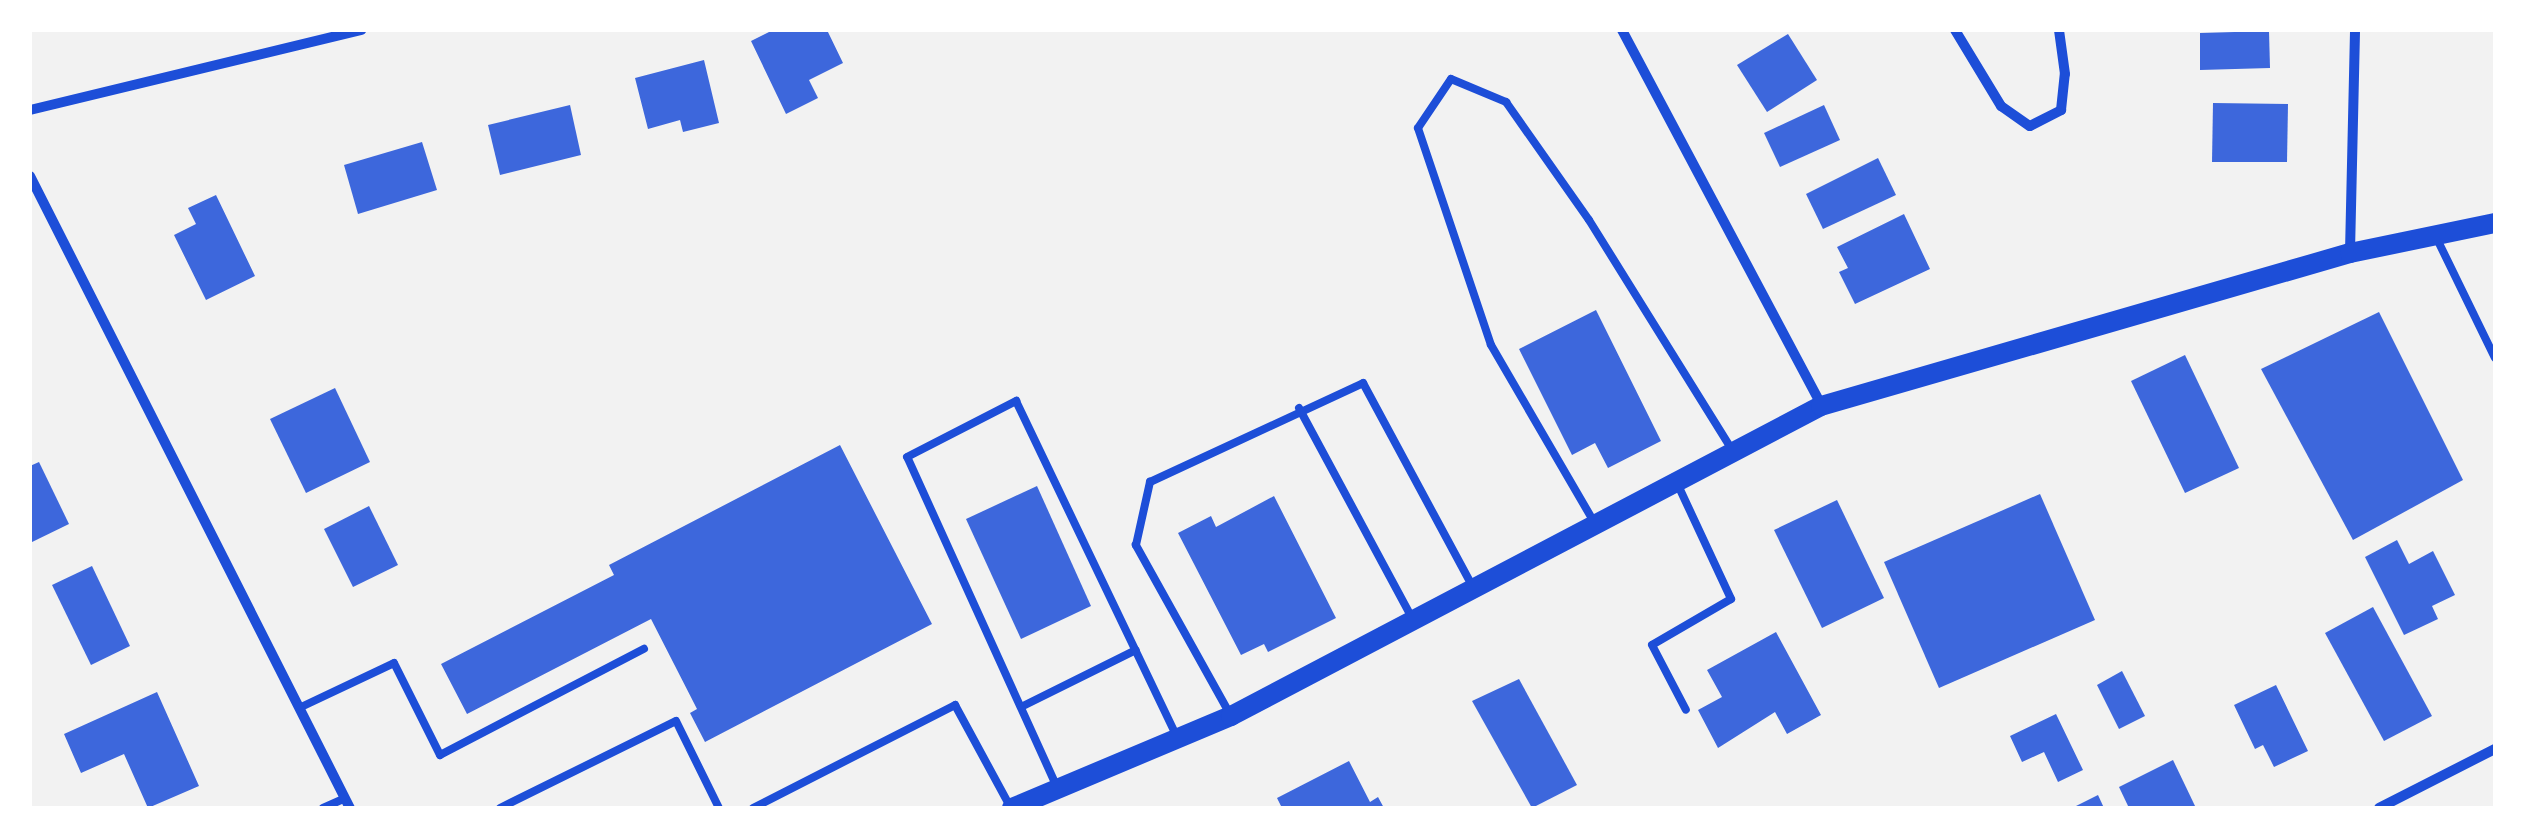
<!DOCTYPE html>
<html>
<head>
<meta charset="utf-8">
<style>
  body { margin:0 }
  #map { position:relative; width:2525px; height:838px; overflow:hidden; background:#f2f2f2; font-family:Lora,serif }
  div>[style] { position:absolute }
  .building>* { inset:0; background:#3d67dc }
  .service>* { height:8px; margin:-4px; padding:0 4px; transform-origin:4px; border-radius:4px; background:#1d4ed8 }
  .minor>* { height:10px; margin:-5px; padding:0 5px; transform-origin:5px; border-radius:5px; background:#1d4ed8 }
  .secondary>* { height:20px; margin:-10px; padding:0 10px; transform-origin:10px; border-radius:10px; background:#1d4ed8 }
  span { translate:-50% -50%; white-space:nowrap; text-align:center; line-height:1.15; -webkit-text-stroke:10px #fff; paint-order:stroke }
  .frame { position:absolute; inset:0; border:32px solid #fff; pointer-events:none }
</style>
</head>
<body>
<div id="map">
  <div class="building">
    <i style="clip-path:polygon(773px 30px,827px 30px,843px 63px,809px 80px,818px 98px,786px 114px,751px 41px)"></i>
    <i style="clip-path:polygon(2269px 31px,2270px 68px,2200px 70px,2200px 33px)"></i>
    <i style="clip-path:polygon(1788px 34px,1817px 80px,1767px 112px,1737px 65px)"></i>
    <i style="clip-path:polygon(704px 60px,719px 123px,683px 132px,680px 120px,648px 129px,635px 78px)"></i>
    <i style="clip-path:polygon(2213px 103px,2288px 104px,2287px 162px,2212px 162px)"></i>
    <i style="clip-path:polygon(570px 105px,581px 155px,500px 175px,488px 125px)"></i>
    <i style="clip-path:polygon(1824px 105px,1840px 140px,1780px 167px,1764px 133px)"></i>
    <i style="clip-path:polygon(422px 142px,437px 190px,358px 214px,344px 165px)"></i>
    <i style="clip-path:polygon(1878px 158px,1896px 195px,1823px 229px,1806px 194px)"></i>
    <i style="clip-path:polygon(216px 195px,255px 276px,206px 300px,174px 235px,196px 224px,188px 208px)"></i>
    <i style="clip-path:polygon(1904px 214px,1930px 269px,1855px 304px,1839px 272px,1848px 268px,1837px 247px)"></i>
    <i style="clip-path:polygon(1596px 310px,1661px 441px,1608px 468px,1595px 443px,1572px 455px,1519px 349px)"></i>
    <i style="clip-path:polygon(2379px 312px,2463px 480px,2353px 540px,2261px 369px)"></i>
    <i style="clip-path:polygon(2185px 355px,2239px 468px,2185px 493px,2131px 381px)"></i>
    <i style="clip-path:polygon(335px 388px,370px 462px,306px 493px,270px 419px)"></i>
    <i style="clip-path:polygon(840px 445px,932px 624px,705px 742px,690px 713px,697px 709px,651px 619px,467px 714px,441px 664px,614px 575px,609px 565px)"></i>
    <i style="clip-path:polygon(39px 462px,69px 524px,30px 543px,30px 466px)"></i>
    <i style="clip-path:polygon(1037px 486px,1091px 606px,1021px 639px,966px 519px)"></i>
    <i style="clip-path:polygon(2040px 494px,2095px 620px,1939px 688px,1884px 562px)"></i>
    <i style="clip-path:polygon(1274px 496px,1336px 618px,1268px 652px,1264px 644px,1241px 655px,1178px 533px,1211px 516px,1216px 527px)"></i>
    <i style="clip-path:polygon(1837px 500px,1884px 598px,1822px 628px,1774px 530px)"></i>
    <i style="clip-path:polygon(369px 506px,398px 565px,353px 587px,324px 529px)"></i>
    <i style="clip-path:polygon(2397px 540px,2409px 564px,2433px 551px,2455px 595px,2432px 606px,2438px 619px,2404px 635px,2365px 557px)"></i>
    <i style="clip-path:polygon(92px 566px,130px 646px,91px 665px,52px 585px)"></i>
    <i style="clip-path:polygon(2373px 607px,2432px 716px,2384px 741px,2325px 633px)"></i>
    <i style="clip-path:polygon(1776px 632px,1821px 715px,1787px 734px,1775px 712px,1718px 748px,1698px 710px,1722px 697px,1707px 670px)"></i>
    <i style="clip-path:polygon(2122px 671px,2145px 716px,2119px 729px,2097px 685px)"></i>
    <i style="clip-path:polygon(1519px 679px,1577px 785px,1532px 808px,1472px 701px)"></i>
    <i style="clip-path:polygon(2276px 685px,2308px 751px,2274px 767px,2263px 745px,2255px 749px,2234px 705px)"></i>
    <i style="clip-path:polygon(157px 692px,199px 786px,148px 808px,124px 754px,81px 773px,64px 734px)"></i>
    <i style="clip-path:polygon(2056px 714px,2083px 770px,2058px 782px,2044px 752px,2022px 762px,2010px 736px)"></i>
    <i style="clip-path:polygon(2173px 760px,2196px 808px,2129px 808px,2119px 787px)"></i>
    <i style="clip-path:polygon(1349px 761px,1370px 802px,1378px 797px,1384px 808px,1282px 808px,1277px 798px)"></i>
    <i style="clip-path:polygon(2098px 795px,2104px 808px,2072px 808px)"></i>
  </div>
  <div class="service">
    <i style="left:2437px;top:239px;width:132px;rotate:64deg"></i>
    <i style="left:1299px;top:408px;width:238px;rotate:61.7deg"></i>
    <i style="left:1677px;top:483px;width:128px;rotate:65deg"></i>
    <i style="left:1731px;top:599px;width:91px;rotate:149.8deg"></i>
    <i style="left:1652px;top:645px;width:73px;rotate:62.4deg"></i>
    <i style="left:1594px;top:522px;width:205px;rotate:-120.2deg"></i>
    <i style="left:1491px;top:345px;width:229px;rotate:-108.6deg"></i>
    <i style="left:1418px;top:128px;width:59px;rotate:-56deg"></i>
    <i style="left:1451px;top:79px;width:60px;rotate:22.7deg"></i>
    <i style="left:1506px;top:102px;width:144px;rotate:54.9deg"></i>
    <i style="left:1589px;top:220px;width:271px;rotate:58.1deg"></i>
    <i style="left:1021px;top:707px;width:128px;rotate:-26.4deg"></i>
    <i style="left:299px;top:708px;width:105px;rotate:-25.3deg"></i>
    <i style="left:394px;top:663px;width:103px;rotate:63.4deg"></i>
    <i style="left:440px;top:755px;width:230px;rotate:-27.5deg"></i>
    <i style="left:1231px;top:716px;width:196px;rotate:-119.1deg"></i>
    <i style="left:1136px;top:545px;width:65px;rotate:-77.5deg"></i>
    <i style="left:1150px;top:482px;width:235px;rotate:-24.9deg"></i>
    <i style="left:1363px;top:383px;width:232px;rotate:61.7deg"></i>
    <i style="left:1056px;top:785px;width:360px;rotate:-114.4deg"></i>
    <i style="left:907px;top:457px;width:123px;rotate:-27.2deg"></i>
    <i style="left:1016px;top:401px;width:373px;rotate:64.4deg"></i>
    <i style="left:323px;top:808px;width:24px;rotate:-24deg"></i>
    <i style="left:500px;top:808px;width:196px;rotate:-26.3deg"></i>
    <i style="left:676px;top:721px;width:97px;rotate:63.7deg"></i>
    <i style="left:753px;top:808px;width:227px;rotate:-27deg"></i>
    <i style="left:955px;top:705px;width:117px;rotate:61.5deg"></i>
  </div>
  <div class="minor">
    <i style="left:1622px;top:30px;width:425px;rotate:62deg"></i>
    <i style="left:1955px;top:30px;width:89px;rotate:58.8deg"></i>
    <i style="left:2001px;top:106px;width:35px;rotate:35deg"></i>
    <i style="left:2030px;top:126px;width:35px;rotate:-27deg"></i>
    <i style="left:2061px;top:110px;width:36px;rotate:-84deg"></i>
    <i style="left:2065px;top:74px;width:44px;rotate:-97.8deg"></i>
    <i style="left:30px;top:110px;width:341px;rotate:-13.6deg"></i>
    <i style="left:30px;top:176px;width:708px;rotate:63.15deg"></i>
    <i style="left:2350px;top:252px;width:222px;rotate:-88.7deg"></i>
    <i style="left:2379px;top:808px;width:130px;rotate:-27deg"></i>
  </div>
  <div class="secondary">
    <i style="left:1012px;top:808px;width:238px;rotate:-22.8deg"></i>
    <i style="left:1231px;top:716px;width:666px;rotate:-27.72deg"></i>
    <i style="left:1821px;top:406px;width:551px;rotate:-16.13deg"></i>
    <i style="left:2350px;top:253px;width:148px;rotate:-11.7deg"></i>
  </div>
  <div class="frame"></div>
</div>
</body>
</html>
